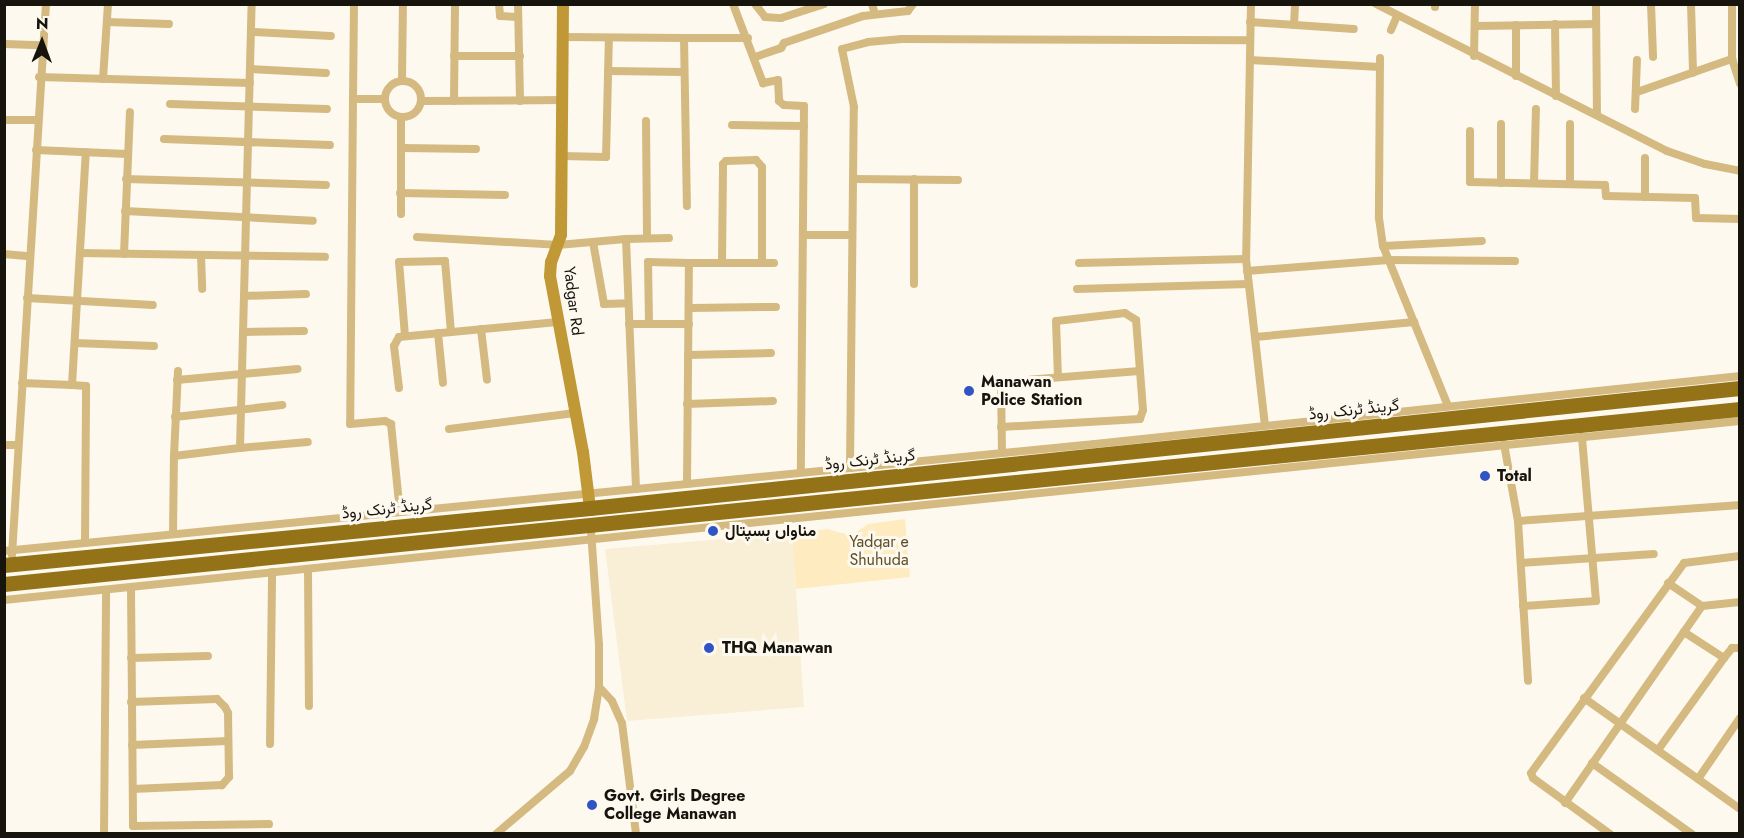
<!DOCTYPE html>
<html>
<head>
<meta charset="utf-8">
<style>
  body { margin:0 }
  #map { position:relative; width:1744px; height:838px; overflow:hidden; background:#fef9ef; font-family:Jost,Vazirmatn,sans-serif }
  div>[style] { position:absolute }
  .built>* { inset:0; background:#f9eed6 }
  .green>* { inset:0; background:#feebc0 }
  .street>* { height:8px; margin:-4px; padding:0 4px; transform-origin:4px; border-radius:4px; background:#d4ba80 }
  .street>.ring { margin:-4px; padding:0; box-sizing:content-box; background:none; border:8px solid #d4ba80; border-radius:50% }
  .secondary>* { height:12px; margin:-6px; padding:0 6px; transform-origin:6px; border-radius:6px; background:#c09936 }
  .highway>* { height:15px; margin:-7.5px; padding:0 7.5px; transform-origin:7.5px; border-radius:7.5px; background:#937218 }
  .dots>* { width:16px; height:16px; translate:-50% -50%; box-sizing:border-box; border:3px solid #fef9ef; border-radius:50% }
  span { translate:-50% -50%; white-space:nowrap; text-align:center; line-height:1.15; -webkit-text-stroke:6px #fef9ef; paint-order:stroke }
  .street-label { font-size:16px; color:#17140e }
  .poi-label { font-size:16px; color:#17140e; font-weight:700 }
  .left { translate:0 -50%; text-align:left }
  .park-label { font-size:16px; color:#5e4d26 }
  .frame { position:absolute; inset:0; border:6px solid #17140e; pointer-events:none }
  .north { position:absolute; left:12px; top:12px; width:60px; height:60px; -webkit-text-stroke:4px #fef9ef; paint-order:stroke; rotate:1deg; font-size:16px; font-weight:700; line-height:24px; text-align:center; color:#17140e }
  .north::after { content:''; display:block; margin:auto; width:21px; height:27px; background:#17140e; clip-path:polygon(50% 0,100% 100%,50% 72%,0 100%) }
</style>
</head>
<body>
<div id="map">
  <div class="built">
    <i style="clip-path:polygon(792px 533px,804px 707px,627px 721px,605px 549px)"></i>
  </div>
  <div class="green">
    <i style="clip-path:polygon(905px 519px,910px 577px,796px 589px,792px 533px,828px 529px,841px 533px,855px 533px,868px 524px)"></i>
  </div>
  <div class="street">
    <i style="left:499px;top:4px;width:12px;rotate:85deg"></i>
    <i style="left:500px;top:16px;width:18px;rotate:3deg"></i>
    <i style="left:518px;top:4px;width:97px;rotate:88.8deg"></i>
    <i style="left:733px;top:4px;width:85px;rotate:69.2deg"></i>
    <i style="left:763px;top:83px;width:15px;rotate:-11deg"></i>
    <i style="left:778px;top:80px;width:21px;rotate:87deg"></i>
    <i style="left:779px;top:101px;width:6px;rotate:39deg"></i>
    <i style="left:784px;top:105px;width:20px;rotate:3deg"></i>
    <i style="left:804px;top:106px;width:366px;rotate:90.5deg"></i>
    <i style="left:755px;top:4px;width:16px;rotate:52deg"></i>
    <i style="left:765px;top:17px;width:16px;rotate:4deg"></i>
    <i style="left:781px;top:18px;width:45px;rotate:-18deg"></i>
    <i style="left:872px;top:4px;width:10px;rotate:73deg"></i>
    <i style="left:1251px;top:4px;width:255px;rotate:91.1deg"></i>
    <i style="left:1246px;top:259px;width:167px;rotate:83.5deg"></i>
    <i style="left:1376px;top:4px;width:326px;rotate:26.8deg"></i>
    <i style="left:1667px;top:151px;width:40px;rotate:18.9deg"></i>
    <i style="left:1705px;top:164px;width:36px;rotate:11deg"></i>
    <i style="left:1596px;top:4px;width:111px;rotate:89.5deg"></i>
    <i style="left:1651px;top:4px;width:53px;rotate:87.8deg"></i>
    <i style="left:1691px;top:4px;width:69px;rotate:88.3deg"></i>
    <i style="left:1732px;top:4px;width:55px;rotate:90deg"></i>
    <i style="left:1732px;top:59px;width:26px;rotate:72deg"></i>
    <i style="left:1435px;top:7px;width:3px;rotate:-90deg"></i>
    <i style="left:107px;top:22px;width:62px;rotate:1.8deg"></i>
    <i style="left:1250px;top:22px;width:104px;rotate:3.9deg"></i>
    <i style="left:1555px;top:24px;width:72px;rotate:89.2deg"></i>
    <i style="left:1294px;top:25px;width:21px;rotate:-87deg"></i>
    <i style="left:1516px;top:25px;width:51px;rotate:90deg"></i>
    <i style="left:1475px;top:26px;width:121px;rotate:-0.9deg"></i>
    <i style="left:1391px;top:30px;width:15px;rotate:-67deg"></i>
    <i style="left:252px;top:32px;width:79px;rotate:2.9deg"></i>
    <i style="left:563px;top:37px;width:121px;rotate:0.5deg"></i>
    <i style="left:684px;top:38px;width:168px;rotate:89deg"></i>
    <i style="left:684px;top:38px;width:64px"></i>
    <i style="left:4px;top:44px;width:38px;rotate:2deg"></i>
    <i style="left:454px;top:56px;width:66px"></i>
    <i style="left:1474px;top:56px;width:52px;rotate:-88.9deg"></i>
    <i style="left:755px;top:57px;width:28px;rotate:-19deg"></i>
    <i style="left:781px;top:48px;width:6px;rotate:-59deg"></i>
    <i style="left:784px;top:43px;width:83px;rotate:-18.9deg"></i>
    <i style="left:863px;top:16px;width:45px;rotate:-6.3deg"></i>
    <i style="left:908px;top:11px;width:9px;rotate:-54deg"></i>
    <i style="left:1380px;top:58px;width:160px;rotate:90.4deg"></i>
    <i style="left:1379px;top:218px;width:28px;rotate:82deg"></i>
    <i style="left:1250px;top:60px;width:130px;rotate:3.1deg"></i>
    <i style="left:250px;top:69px;width:76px;rotate:3deg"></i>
    <i style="left:608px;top:71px;width:76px;rotate:0.8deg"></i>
    <i style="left:39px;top:77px;width:211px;rotate:1.6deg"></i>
    <i style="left:103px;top:79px;width:75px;rotate:-86.2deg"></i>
    <i class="ring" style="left:385px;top:81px;width:28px;height:28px"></i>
    <i style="left:402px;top:81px;width:77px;rotate:-89.3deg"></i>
    <i style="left:1637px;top:92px;width:101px;rotate:-19.2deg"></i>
    <i style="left:353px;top:99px;width:95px;rotate:-89.4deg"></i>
    <i style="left:385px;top:99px;width:32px;rotate:180deg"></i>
    <i style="left:353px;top:99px;width:325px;rotate:90.5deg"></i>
    <i style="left:350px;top:424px;width:35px;rotate:-5deg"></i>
    <i style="left:385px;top:421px;width:7px;rotate:27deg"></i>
    <i style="left:391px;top:424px;width:88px;rotate:84.2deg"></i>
    <i style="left:421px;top:101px;width:142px;rotate:-0.4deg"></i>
    <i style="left:454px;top:101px;width:97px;rotate:-89.4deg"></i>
    <i style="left:170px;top:104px;width:157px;rotate:1.8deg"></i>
    <i style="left:1635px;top:109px;width:49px;rotate:-87.7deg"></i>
    <i style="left:4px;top:120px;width:33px"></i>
    <i style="left:646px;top:121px;width:117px;rotate:89.5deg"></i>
    <i style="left:732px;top:125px;width:72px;rotate:0.8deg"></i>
    <i style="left:1470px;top:131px;width:51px;rotate:90deg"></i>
    <i style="left:1470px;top:182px;width:135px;rotate:1.3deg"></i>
    <i style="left:1605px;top:185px;width:11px;rotate:85deg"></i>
    <i style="left:1606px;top:196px;width:89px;rotate:1.3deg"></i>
    <i style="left:1695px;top:198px;width:20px;rotate:87deg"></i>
    <i style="left:1696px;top:218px;width:44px;rotate:1.3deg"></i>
    <i style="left:164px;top:139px;width:166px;rotate:2.1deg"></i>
    <i style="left:401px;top:148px;width:75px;rotate:0.8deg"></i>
    <i style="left:36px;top:150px;width:91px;rotate:2.5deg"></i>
    <i style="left:563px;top:156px;width:43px;rotate:1.3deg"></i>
    <i style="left:606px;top:157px;width:119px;rotate:-88.6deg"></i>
    <i style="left:126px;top:179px;width:200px;rotate:1.7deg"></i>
    <i style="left:853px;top:179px;width:105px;rotate:0.5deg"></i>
    <i style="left:1501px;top:183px;width:59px;rotate:-90deg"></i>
    <i style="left:1534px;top:183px;width:74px;rotate:-88.5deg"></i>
    <i style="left:1570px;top:184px;width:60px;rotate:-90deg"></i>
    <i style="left:400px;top:193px;width:105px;rotate:1.1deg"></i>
    <i style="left:1645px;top:197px;width:39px;rotate:-90deg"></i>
    <i style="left:125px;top:211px;width:188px;rotate:3deg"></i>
    <i style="left:401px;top:214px;width:97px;rotate:-90deg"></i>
    <i style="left:804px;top:235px;width:48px"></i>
    <i style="left:417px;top:237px;width:141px;rotate:3.2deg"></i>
    <i style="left:558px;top:245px;width:68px;rotate:-5deg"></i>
    <i style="left:626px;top:239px;width:250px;rotate:87.7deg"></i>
    <i style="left:626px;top:239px;width:43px;rotate:-1.3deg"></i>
    <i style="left:593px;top:242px;width:63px;rotate:79.9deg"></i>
    <i style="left:604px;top:304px;width:24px;rotate:-2deg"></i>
    <i style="left:80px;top:253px;width:245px;rotate:0.9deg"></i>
    <i style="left:4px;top:254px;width:25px;rotate:5deg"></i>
    <i style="left:124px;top:254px;width:142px;rotate:-87.6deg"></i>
    <i style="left:201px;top:255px;width:34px;rotate:88deg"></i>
    <i style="left:722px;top:263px;width:99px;rotate:-89.4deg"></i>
    <i style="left:723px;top:164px;width:4px;rotate:-45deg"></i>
    <i style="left:726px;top:161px;width:30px;rotate:-2deg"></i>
    <i style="left:756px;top:160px;width:9px;rotate:49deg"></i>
    <i style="left:762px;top:167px;width:96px;rotate:90deg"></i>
    <i style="left:1079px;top:263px;width:167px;rotate:-1.4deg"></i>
    <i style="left:1247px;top:271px;width:142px;rotate:-4.4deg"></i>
    <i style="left:1389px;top:260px;width:126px;rotate:0.5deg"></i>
    <i style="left:914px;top:284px;width:105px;rotate:-90deg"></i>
    <i style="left:1077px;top:289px;width:171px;rotate:-1.7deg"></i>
    <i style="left:244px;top:296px;width:62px;rotate:-1.8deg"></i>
    <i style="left:27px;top:298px;width:126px;rotate:3.2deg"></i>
    <i style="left:689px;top:308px;width:87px;rotate:-0.7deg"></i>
    <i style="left:629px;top:324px;width:60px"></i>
    <i style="left:649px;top:324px;width:62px;rotate:-90.9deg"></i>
    <i style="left:648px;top:262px;width:41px;rotate:1.4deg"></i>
    <i style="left:481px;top:329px;width:51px;rotate:83.3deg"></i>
    <i style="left:243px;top:332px;width:61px;rotate:-0.9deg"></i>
    <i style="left:438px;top:333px;width:50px;rotate:84.3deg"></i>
    <i style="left:405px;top:336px;width:74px;rotate:-94.6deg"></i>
    <i style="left:399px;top:262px;width:46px;rotate:-1.2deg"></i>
    <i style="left:445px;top:261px;width:71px;rotate:85.2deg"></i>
    <i style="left:1255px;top:337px;width:160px;rotate:-5.4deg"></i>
    <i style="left:75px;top:343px;width:79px;rotate:2.2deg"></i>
    <i style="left:688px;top:355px;width:83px;rotate:-1.4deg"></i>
    <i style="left:177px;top:380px;width:121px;rotate:-5.2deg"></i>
    <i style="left:22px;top:383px;width:50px;rotate:2.3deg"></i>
    <i style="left:399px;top:388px;width:42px;rotate:-96.8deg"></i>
    <i style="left:394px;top:346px;width:10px;rotate:-61deg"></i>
    <i style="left:399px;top:337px;width:159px;rotate:-5.4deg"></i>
    <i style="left:687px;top:404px;width:86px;rotate:-2deg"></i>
    <i style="left:1448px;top:406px;width:173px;rotate:-112.1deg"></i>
    <i style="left:1383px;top:246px;width:99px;rotate:-2.9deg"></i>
    <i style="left:175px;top:417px;width:108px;rotate:-6.4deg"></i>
    <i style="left:1001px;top:427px;width:139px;rotate:-3.3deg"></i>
    <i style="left:1140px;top:419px;width:9px;rotate:-72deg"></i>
    <i style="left:1143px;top:410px;width:90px;rotate:-94.4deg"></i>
    <i style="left:1136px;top:320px;width:13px;rotate:-148deg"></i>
    <i style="left:1125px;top:313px;width:69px;rotate:173.4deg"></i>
    <i style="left:1056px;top:321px;width:56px;rotate:88deg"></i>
    <i style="left:449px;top:429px;width:127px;rotate:-7.2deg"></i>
    <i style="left:1504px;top:444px;width:78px;rotate:79.7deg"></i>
    <i style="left:1518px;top:521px;width:160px;rotate:86.4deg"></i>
    <i style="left:4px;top:445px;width:14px"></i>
    <i style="left:240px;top:448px;width:68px;rotate:-5deg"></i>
    <i style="left:1002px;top:453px;width:71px;rotate:-90.8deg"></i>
    <i style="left:1001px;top:382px;width:139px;rotate:-4.5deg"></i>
    <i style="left:174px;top:456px;width:85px;rotate:-87.3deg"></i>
    <i style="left:850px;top:468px;width:361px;rotate:-89.4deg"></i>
    <i style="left:854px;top:107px;width:59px;rotate:-101.7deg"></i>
    <i style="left:842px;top:49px;width:27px;rotate:-15deg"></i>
    <i style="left:868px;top:42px;width:34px;rotate:-5deg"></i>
    <i style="left:902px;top:39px;width:348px;rotate:0.2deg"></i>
    <i style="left:687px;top:484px;width:221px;rotate:-89.5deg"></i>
    <i style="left:689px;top:263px;width:85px"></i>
    <i style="left:1518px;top:521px;width:223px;rotate:-4.1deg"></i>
    <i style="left:173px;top:534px;width:78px;rotate:-89.3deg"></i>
    <i style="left:174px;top:456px;width:66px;rotate:-6.9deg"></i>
    <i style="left:240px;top:448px;width:444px;rotate:-88.5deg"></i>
    <i style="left:85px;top:543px;width:157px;rotate:-89.6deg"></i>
    <i style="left:86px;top:386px;width:14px;rotate:-176deg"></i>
    <i style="left:72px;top:385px;width:233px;rotate:-86.6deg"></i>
    <i style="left:4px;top:551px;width:1096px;rotate:-5.6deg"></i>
    <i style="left:1095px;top:444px;width:649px;rotate:-6.02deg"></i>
    <i style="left:12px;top:555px;width:552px;rotate:-86.47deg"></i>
    <i style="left:1522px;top:563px;width:132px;rotate:-3.9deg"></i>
    <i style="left:308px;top:569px;width:137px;rotate:89.6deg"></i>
    <i style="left:1668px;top:583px;width:41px;rotate:34.1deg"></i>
    <i style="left:1702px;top:606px;width:38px;rotate:-6deg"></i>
    <i style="left:131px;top:588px;width:238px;rotate:89.5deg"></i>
    <i style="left:133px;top:826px;width:136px;rotate:-0.8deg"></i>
    <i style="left:4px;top:600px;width:1745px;rotate:-5.89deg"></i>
    <i style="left:1523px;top:606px;width:73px;rotate:-3.9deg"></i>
    <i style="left:1596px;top:601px;width:165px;rotate:-94.9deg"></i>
    <i style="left:131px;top:658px;width:77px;rotate:-1.5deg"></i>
    <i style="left:1724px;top:658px;width:13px;rotate:-51deg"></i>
    <i style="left:1732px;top:648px;width:8px"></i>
    <i style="left:599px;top:687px;width:19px;rotate:47deg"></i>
    <i style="left:612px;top:701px;width:24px;rotate:66deg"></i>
    <i style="left:622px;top:723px;width:112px;rotate:82.8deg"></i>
    <i style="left:1584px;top:698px;width:191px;rotate:35.4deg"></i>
    <i style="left:131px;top:702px;width:86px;rotate:-2deg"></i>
    <i style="left:217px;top:699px;width:11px;rotate:45deg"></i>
    <i style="left:225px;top:707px;width:7px;rotate:63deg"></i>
    <i style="left:228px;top:713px;width:64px;rotate:89.1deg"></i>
    <i style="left:229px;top:777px;width:11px;rotate:131deg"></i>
    <i style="left:222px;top:785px;width:89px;rotate:177.4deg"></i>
    <i style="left:270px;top:744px;width:172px;rotate:-89.3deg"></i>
    <i style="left:132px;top:745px;width:96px;rotate:-2.4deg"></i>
    <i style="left:1658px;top:750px;width:113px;rotate:-54.3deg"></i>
    <i style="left:1724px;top:658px;width:48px;rotate:-147deg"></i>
    <i style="left:1592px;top:763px;width:123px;rotate:35.4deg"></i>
    <i style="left:1698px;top:779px;width:74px;rotate:-55.5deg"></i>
    <i style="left:1565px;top:803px;width:240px;rotate:-55.2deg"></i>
    <i style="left:104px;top:834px;width:243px;rotate:-89.5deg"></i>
    <i style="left:496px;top:834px;width:97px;rotate:-40.4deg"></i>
    <i style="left:570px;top:771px;width:28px;rotate:-60deg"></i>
    <i style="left:584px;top:747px;width:30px;rotate:-70deg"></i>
    <i style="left:594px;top:719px;width:32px;rotate:-81deg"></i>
    <i style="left:599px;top:687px;width:42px;rotate:-90deg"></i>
    <i style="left:599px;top:645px;width:113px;rotate:-94deg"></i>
    <i style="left:1610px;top:834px;width:95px;rotate:-144deg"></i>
    <i style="left:1533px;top:778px;width:5px;rotate:-112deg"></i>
    <i style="left:1531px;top:773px;width:260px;rotate:-53.9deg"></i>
    <i style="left:1684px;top:563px;width:56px;rotate:-7.1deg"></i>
  </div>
  <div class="secondary">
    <i style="left:563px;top:4px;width:231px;rotate:90.5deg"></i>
    <i style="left:561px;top:235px;width:29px;rotate:110deg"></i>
    <i style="left:551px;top:262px;width:14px;rotate:94deg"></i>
    <i style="left:550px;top:276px;width:179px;rotate:79.4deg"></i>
    <i style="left:583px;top:452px;width:56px;rotate:82.9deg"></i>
  </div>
  <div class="highway">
    <i style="left:4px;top:565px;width:589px;rotate:-5.56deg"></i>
    <i style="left:590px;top:508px;width:1156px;rotate:-5.96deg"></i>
    <i style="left:4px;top:584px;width:1745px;rotate:-5.76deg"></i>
  </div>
  <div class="dots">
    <i style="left:969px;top:391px;background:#3154c4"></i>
    <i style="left:1485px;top:476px;background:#3154c4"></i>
    <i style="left:713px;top:531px;background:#3154c4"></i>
    <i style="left:709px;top:648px;background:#3154c4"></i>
    <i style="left:592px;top:805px;background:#3154c4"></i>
  </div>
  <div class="street-label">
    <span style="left:573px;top:301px;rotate:83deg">Yadgar Rd</span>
    <span style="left:1354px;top:410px;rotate:-6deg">گرینڈ ٹرنک روڈ</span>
    <span style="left:870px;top:460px;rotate:-6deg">گرینڈ ٹرنک روڈ</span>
    <span style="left:387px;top:509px;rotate:-6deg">گرینڈ ٹرنک روڈ</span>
  </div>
  <div class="poi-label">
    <span class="left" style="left:981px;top:391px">Manawan<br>Police Station</span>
    <span class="left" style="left:1497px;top:476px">Total</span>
    <span class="left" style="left:725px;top:531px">مناواں ہسپتال</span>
    <span class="left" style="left:722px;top:648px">THQ Manawan</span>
    <span class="left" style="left:604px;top:805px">Govt. Girls Degree<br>College Manawan</span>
  </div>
  <div class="park-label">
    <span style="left:879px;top:551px">Yadgar e<br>Shuhuda</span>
  </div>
  <div class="frame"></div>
  <div class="north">N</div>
</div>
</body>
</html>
